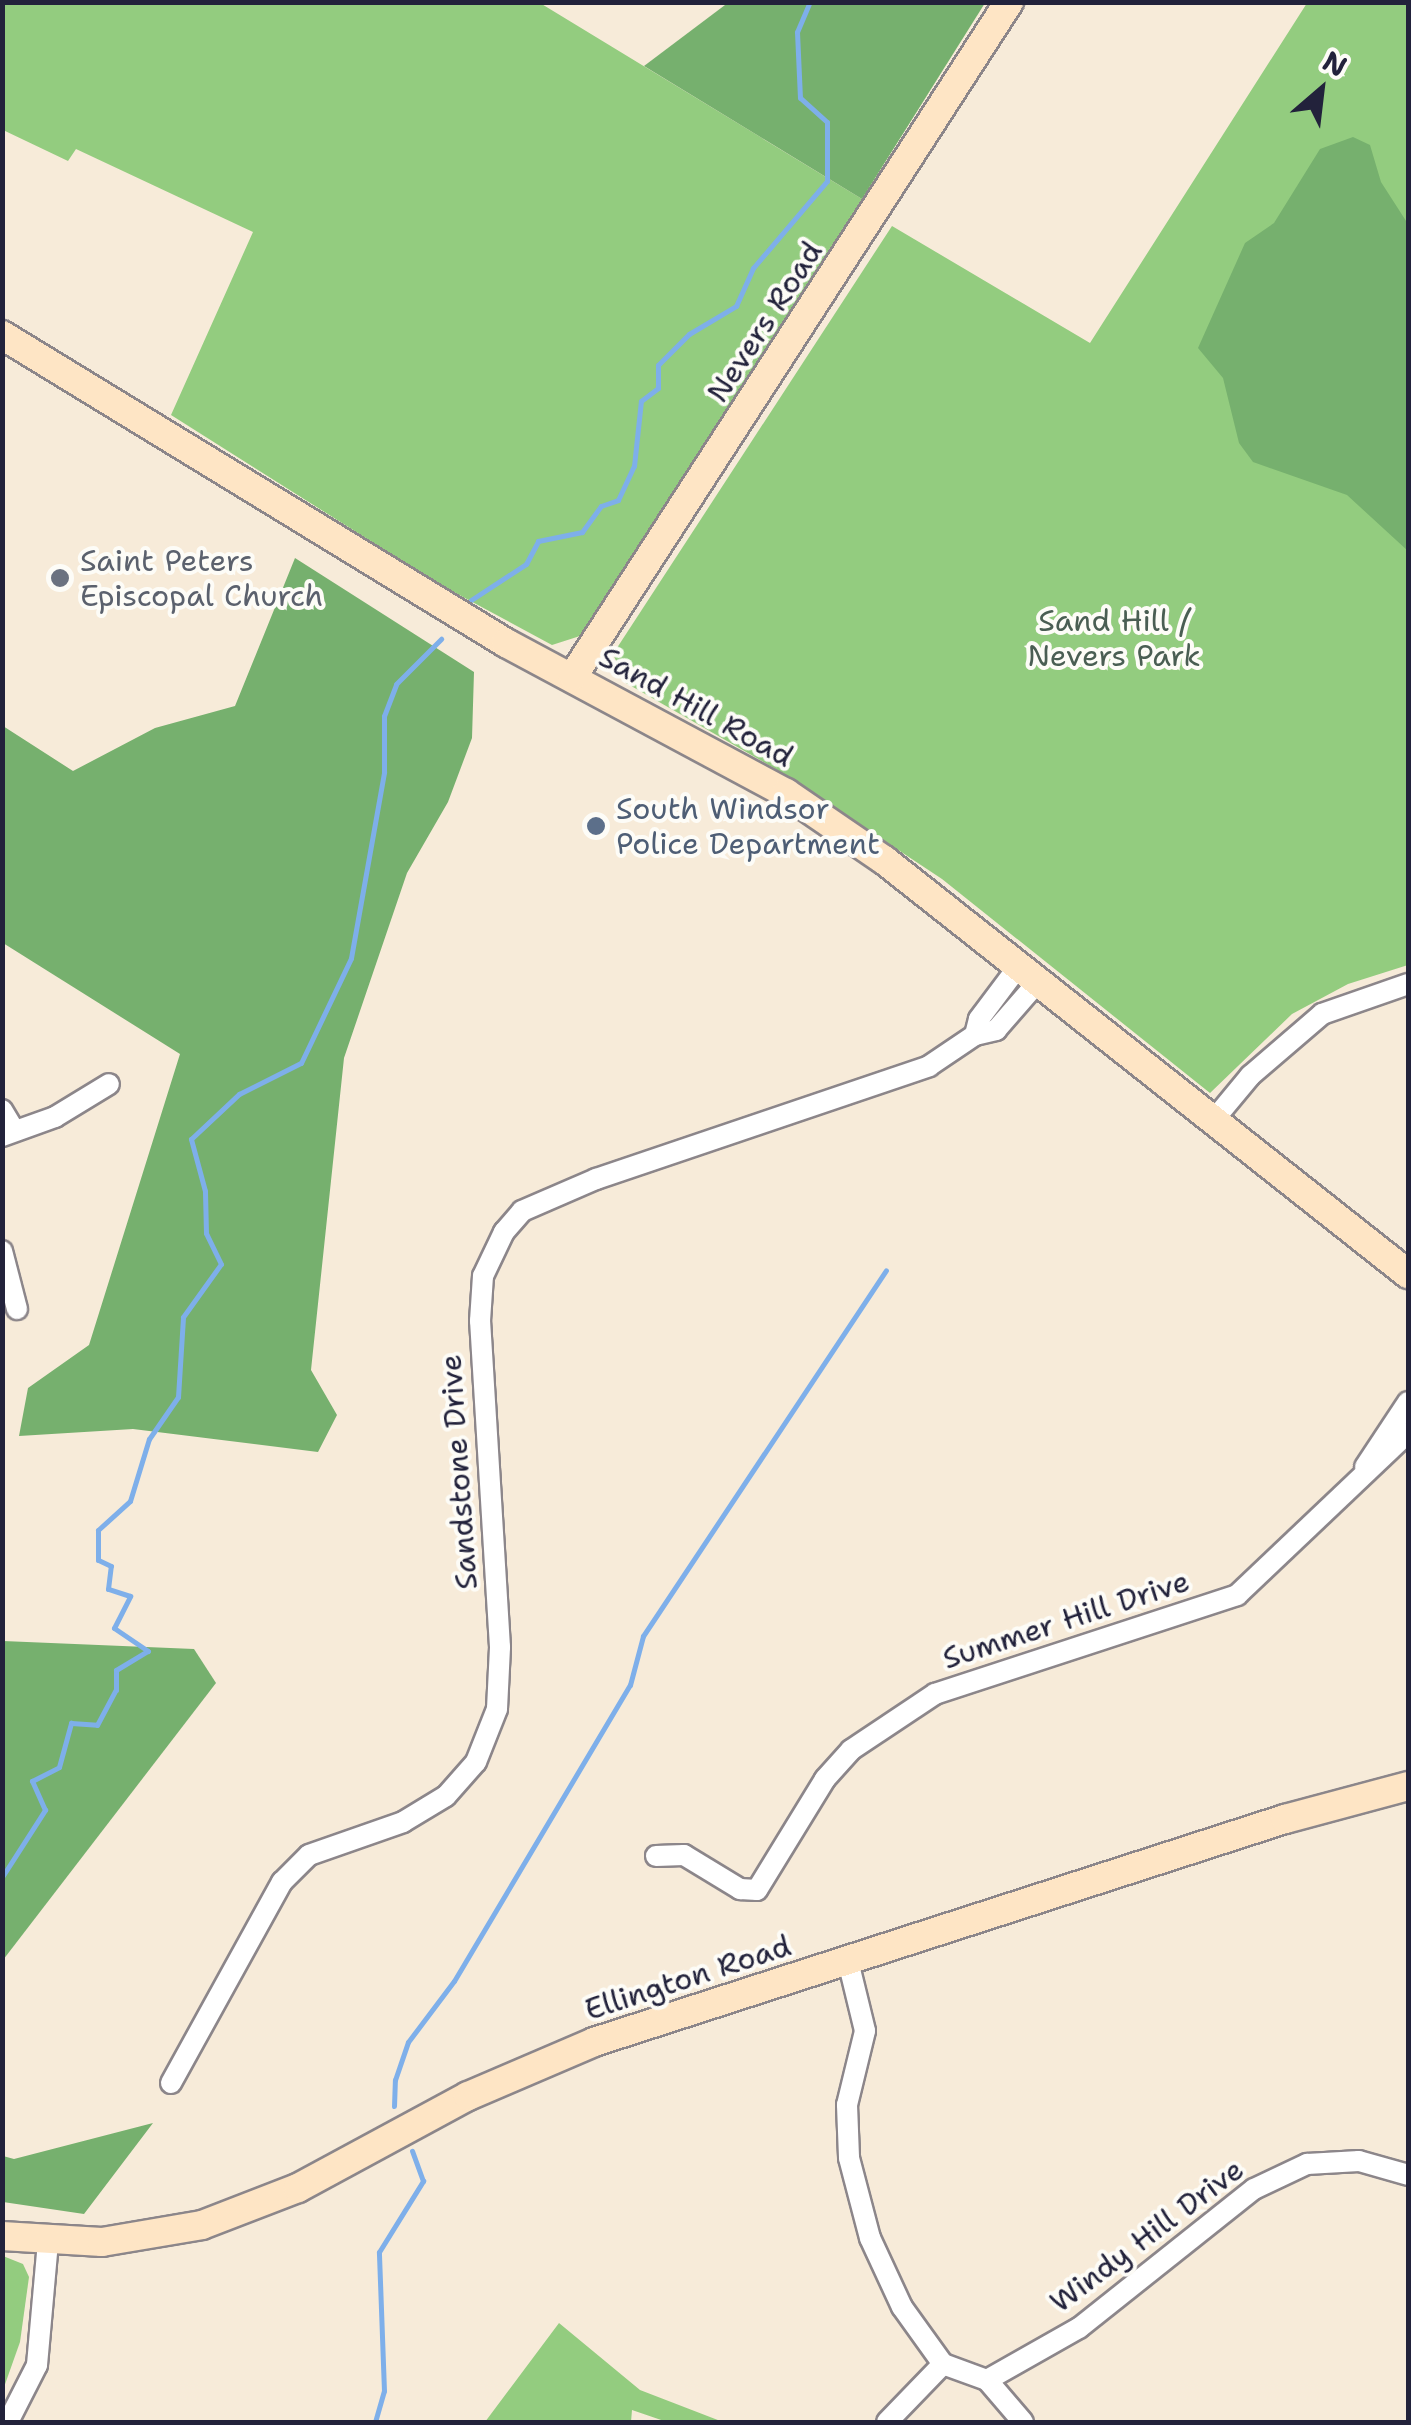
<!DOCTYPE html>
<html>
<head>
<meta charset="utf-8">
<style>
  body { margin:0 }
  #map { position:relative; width:1411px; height:2425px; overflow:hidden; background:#f7ebd9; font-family:"Shantell Sans",sans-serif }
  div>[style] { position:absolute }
  .green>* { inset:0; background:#93cc7f }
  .forest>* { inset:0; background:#76b06e }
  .stream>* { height:5px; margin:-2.5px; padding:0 2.5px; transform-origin:2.5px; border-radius:2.5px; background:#7eafea }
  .roads { filter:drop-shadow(2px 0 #8c868a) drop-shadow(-2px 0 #8c868a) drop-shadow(0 2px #8c868a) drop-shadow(0 -2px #8c868a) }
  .street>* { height:20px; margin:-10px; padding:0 10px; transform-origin:10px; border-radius:10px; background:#fff }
  .secondary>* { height:28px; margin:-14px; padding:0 14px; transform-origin:14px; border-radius:14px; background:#fee5c5 }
  .dots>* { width:28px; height:28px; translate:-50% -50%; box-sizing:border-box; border:5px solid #fdfcf7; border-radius:50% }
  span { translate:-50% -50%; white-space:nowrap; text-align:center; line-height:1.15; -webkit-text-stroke:8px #fdfcf7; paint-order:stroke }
  .street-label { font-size:30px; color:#22223b }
  .worship-label { font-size:30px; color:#5b616d }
  .left { translate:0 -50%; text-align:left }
  .park-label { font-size:30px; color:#4a5e53 }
  .service-label { font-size:30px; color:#4e5e75 }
  .frame { position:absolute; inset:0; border:5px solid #22223b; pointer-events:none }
  .north { position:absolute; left:1271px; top:40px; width:100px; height:100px; -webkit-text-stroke:8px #fdfcf7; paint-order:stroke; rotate:28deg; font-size:28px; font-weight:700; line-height:40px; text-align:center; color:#22223b }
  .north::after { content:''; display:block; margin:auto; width:35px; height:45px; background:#22223b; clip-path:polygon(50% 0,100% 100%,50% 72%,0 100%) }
</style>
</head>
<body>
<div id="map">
  <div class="green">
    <i style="clip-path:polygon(2px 3px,540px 3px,862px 199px,580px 636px,552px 645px,437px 583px,171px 415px,253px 232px,76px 149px,68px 161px,3px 130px)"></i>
    <i style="clip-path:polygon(1307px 3px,1408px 3px,1408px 965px,1348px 984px,1292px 1014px,1210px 1093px,942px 879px,779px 771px,626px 683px,613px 654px,892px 226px,1090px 343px)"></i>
    <i style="clip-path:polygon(3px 2256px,23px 2264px,29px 2277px,20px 2342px,3px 2390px)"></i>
    <i style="clip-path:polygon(559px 2323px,640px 2390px,723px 2422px,667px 2422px,632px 2410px,631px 2422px,485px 2422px)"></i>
  </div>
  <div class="forest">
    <i style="clip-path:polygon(729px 2px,985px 2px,985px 3px,862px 199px,644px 66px)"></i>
    <i style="clip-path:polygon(1353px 137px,1370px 145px,1381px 182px,1408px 224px,1408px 551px,1347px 495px,1253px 462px,1239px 443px,1223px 378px,1198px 348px,1245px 243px,1274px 223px,1320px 149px)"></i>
    <i style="clip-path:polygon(295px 558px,474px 672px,472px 738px,448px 802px,407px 873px,344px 1058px,311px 1370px,337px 1415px,318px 1452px,133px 1429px,19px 1436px,28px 1388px,89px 1345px,180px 1054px,3px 943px,3px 726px,73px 771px,155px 728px,235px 706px)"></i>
    <i style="clip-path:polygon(3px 1641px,194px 1649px,216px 1683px,3px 1960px)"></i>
    <i style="clip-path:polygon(153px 2123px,84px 2214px,3px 2202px,3px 2156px,14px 2159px)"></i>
  </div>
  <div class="stream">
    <i style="left:471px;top:600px;width:66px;rotate:-33.2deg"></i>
    <i style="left:526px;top:564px;width:26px;rotate:-62deg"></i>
    <i style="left:538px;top:541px;width:45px;rotate:-11.6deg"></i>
    <i style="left:582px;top:532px;width:32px;rotate:-54deg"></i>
    <i style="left:601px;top:506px;width:18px;rotate:-19deg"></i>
    <i style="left:618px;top:500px;width:38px;rotate:-65deg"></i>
    <i style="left:634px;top:466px;width:65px;rotate:-83.9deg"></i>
    <i style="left:641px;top:401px;width:21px;rotate:-37deg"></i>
    <i style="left:658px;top:388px;width:23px;rotate:-90deg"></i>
    <i style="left:658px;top:365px;width:44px;rotate:-45deg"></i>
    <i style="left:689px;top:334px;width:55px;rotate:-30.8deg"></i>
    <i style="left:736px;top:306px;width:42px;rotate:-65.9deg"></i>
    <i style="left:753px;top:268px;width:114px;rotate:-49.6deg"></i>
    <i style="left:827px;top:181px;width:59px;rotate:-90deg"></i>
    <i style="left:827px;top:122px;width:36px;rotate:-138deg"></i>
    <i style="left:800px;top:98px;width:66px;rotate:-92.6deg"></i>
    <i style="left:797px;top:32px;width:33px;rotate:-67deg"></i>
    <i style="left:2px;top:1877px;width:80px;rotate:-57.3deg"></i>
    <i style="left:45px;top:1810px;width:32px;rotate:-114deg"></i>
    <i style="left:32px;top:1781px;width:30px;rotate:-27deg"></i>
    <i style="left:59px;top:1767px;width:46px;rotate:-74.7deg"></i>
    <i style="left:71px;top:1723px;width:26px;rotate:4deg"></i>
    <i style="left:97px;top:1725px;width:40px;rotate:-62deg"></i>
    <i style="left:116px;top:1690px;width:20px;rotate:-90deg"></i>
    <i style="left:116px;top:1670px;width:37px;rotate:-31deg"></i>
    <i style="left:148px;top:1651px;width:41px;rotate:-145.9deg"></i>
    <i style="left:114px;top:1628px;width:36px;rotate:-63deg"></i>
    <i style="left:130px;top:1596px;width:23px;rotate:-162deg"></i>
    <i style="left:108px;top:1589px;width:23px;rotate:-83deg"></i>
    <i style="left:111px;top:1566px;width:14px;rotate:-155deg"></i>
    <i style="left:98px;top:1560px;width:30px;rotate:-90deg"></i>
    <i style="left:98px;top:1530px;width:43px;rotate:-42.2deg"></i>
    <i style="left:130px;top:1501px;width:65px;rotate:-73deg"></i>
    <i style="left:149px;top:1439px;width:51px;rotate:-55.4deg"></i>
    <i style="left:178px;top:1397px;width:80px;rotate:-86.4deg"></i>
    <i style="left:183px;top:1317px;width:65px;rotate:-54.4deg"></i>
    <i style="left:221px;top:1264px;width:34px;rotate:-116deg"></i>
    <i style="left:206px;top:1233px;width:42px;rotate:-91.4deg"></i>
    <i style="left:205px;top:1191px;width:54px;rotate:-105.1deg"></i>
    <i style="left:191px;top:1139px;width:66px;rotate:-43.2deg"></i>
    <i style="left:239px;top:1094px;width:69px;rotate:-26.6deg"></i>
    <i style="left:301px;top:1063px;width:116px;rotate:-64.5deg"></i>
    <i style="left:351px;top:958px;width:189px;rotate:-79.9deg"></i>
    <i style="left:384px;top:772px;width:56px;rotate:-90deg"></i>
    <i style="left:384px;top:716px;width:34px;rotate:-69deg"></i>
    <i style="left:396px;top:684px;width:64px;rotate:-45deg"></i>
    <i style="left:394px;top:2106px;width:26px;rotate:-88deg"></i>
    <i style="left:395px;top:2080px;width:40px;rotate:-71.1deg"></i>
    <i style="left:408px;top:2042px;width:76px;rotate:-53deg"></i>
    <i style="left:454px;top:1981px;width:344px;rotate:-59.3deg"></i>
    <i style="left:630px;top:1685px;width:51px;rotate:-75.1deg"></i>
    <i style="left:643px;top:1636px;width:439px;rotate:-56.4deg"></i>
    <i style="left:375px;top:2422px;width:32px;rotate:-74deg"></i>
    <i style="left:384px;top:2391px;width:139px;rotate:-92.1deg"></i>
    <i style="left:379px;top:2252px;width:84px;rotate:-58.2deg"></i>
    <i style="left:423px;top:2181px;width:32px;rotate:-110deg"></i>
  </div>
  <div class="roads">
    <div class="street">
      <i style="left:975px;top:1035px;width:16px;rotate:-76deg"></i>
      <i style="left:979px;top:1019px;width:65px;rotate:-53.1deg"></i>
      <i style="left:2px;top:1110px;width:23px;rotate:59deg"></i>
      <i style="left:1212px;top:1122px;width:60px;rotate:-50.4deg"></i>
      <i style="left:1250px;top:1076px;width:95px;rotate:-40.7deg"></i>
      <i style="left:1322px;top:1014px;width:91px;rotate:-19.2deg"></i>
      <i style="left:2px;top:1136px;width:56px;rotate:-19.7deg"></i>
      <i style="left:55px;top:1117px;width:63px;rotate:-31.4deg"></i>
      <i style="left:2px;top:1251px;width:60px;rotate:75.5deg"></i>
      <i style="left:1365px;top:1467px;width:78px;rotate:-56.5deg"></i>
      <i style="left:656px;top:1856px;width:28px;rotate:-2deg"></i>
      <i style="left:684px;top:1855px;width:66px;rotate:31.3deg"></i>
      <i style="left:740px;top:1889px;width:17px;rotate:3deg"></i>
      <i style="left:757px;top:1890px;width:130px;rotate:-58.5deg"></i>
      <i style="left:825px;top:1779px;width:39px;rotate:-48deg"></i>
      <i style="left:851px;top:1750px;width:101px;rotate:-33.7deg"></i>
      <i style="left:935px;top:1694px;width:318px;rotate:-18.1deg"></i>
      <i style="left:1237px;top:1595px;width:236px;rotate:-43.5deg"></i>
      <i style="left:848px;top:1961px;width:72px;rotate:76.3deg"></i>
      <i style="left:865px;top:2031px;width:76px;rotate:103.7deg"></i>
      <i style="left:847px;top:2105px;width:53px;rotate:87.8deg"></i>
      <i style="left:849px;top:2158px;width:83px;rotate:75.3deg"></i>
      <i style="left:870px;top:2238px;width:76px;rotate:65.1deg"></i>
      <i style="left:902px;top:2307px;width:70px;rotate:54.3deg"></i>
      <i style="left:943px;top:2364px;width:47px;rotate:20deg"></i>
      <i style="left:987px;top:2380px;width:55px;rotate:49.4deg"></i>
      <i style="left:171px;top:2083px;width:230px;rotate:-61.1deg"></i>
      <i style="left:282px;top:1882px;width:38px;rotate:-45deg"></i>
      <i style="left:309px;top:1855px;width:100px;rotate:-19.3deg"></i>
      <i style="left:403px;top:1822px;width:50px;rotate:-31.2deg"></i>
      <i style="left:446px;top:1796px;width:45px;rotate:-48.6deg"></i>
      <i style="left:476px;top:1762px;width:57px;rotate:-68.4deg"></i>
      <i style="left:497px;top:1709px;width:62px;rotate:-87.2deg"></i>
      <i style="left:500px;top:1647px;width:327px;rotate:-93.5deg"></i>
      <i style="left:480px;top:1321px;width:45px;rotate:-86.2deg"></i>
      <i style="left:483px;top:1276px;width:49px;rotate:-64.5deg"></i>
      <i style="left:504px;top:1232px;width:28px;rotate:-49deg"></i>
      <i style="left:522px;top:1211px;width:81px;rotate:-23.4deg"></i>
      <i style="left:596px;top:1179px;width:352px;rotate:-18.7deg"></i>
      <i style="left:929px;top:1066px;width:55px;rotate:-34deg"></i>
      <i style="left:975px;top:1035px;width:22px;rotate:-13deg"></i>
      <i style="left:996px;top:1030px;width:62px;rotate:-48.9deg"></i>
      <i style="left:987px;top:2380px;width:106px;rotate:-29.5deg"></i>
      <i style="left:1079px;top:2328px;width:223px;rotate:-38.5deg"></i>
      <i style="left:1254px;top:2189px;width:59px;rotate:-25.3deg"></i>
      <i style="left:1307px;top:2164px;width:52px;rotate:-3.3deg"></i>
      <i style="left:1359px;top:2161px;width:51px;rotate:15.9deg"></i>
      <i style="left:8px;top:2422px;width:64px;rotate:-63deg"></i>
      <i style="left:37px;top:2365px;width:124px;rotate:-84.9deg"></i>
      <i style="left:887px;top:2422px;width:81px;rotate:-46deg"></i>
    </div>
    <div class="secondary">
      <i style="left:2px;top:335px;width:591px;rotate:31.43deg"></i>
      <i style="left:506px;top:643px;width:318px;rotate:28.2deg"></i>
      <i style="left:786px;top:793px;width:119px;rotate:34.4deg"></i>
      <i style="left:884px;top:860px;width:668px;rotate:38.31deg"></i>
      <i style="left:573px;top:676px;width:803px;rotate:-57.1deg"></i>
      <i style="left:2px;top:2236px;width:100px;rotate:3.4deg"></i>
      <i style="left:102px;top:2242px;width:101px;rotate:-9.6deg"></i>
      <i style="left:202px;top:2225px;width:103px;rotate:-21.1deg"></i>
      <i style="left:298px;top:2188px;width:193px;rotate:-28.4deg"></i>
      <i style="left:468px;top:2096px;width:137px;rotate:-23.2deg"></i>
      <i style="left:594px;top:2042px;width:726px;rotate:-17.89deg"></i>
      <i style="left:1285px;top:1819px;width:127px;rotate:-15deg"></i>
    </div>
  </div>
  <div class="dots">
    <i style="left:60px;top:578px;background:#6b7280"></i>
    <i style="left:596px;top:826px;background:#5c6f8a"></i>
  </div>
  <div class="street-label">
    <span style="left:765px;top:322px;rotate:-57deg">Nevers Road</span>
    <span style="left:696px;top:707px;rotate:29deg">Sand Hill Road</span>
    <span style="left:459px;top:1472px;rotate:-94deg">Sandstone Drive</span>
    <span style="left:1066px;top:1620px;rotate:-18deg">Summer Hill Drive</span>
    <span style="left:688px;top:1978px;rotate:-18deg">Ellington Road</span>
    <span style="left:1147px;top:2236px;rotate:-37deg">Windy Hill Drive</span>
  </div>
  <div class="worship-label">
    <span class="left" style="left:80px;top:578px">Saint Peters<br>Episcopal Church</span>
  </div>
  <div class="park-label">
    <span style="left:1114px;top:638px">Sand Hill /<br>Nevers Park</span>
  </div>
  <div class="service-label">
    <span class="left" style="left:616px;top:826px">South Windsor<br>Police Department</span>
  </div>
  <div class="frame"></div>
  <div class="north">N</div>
</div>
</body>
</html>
